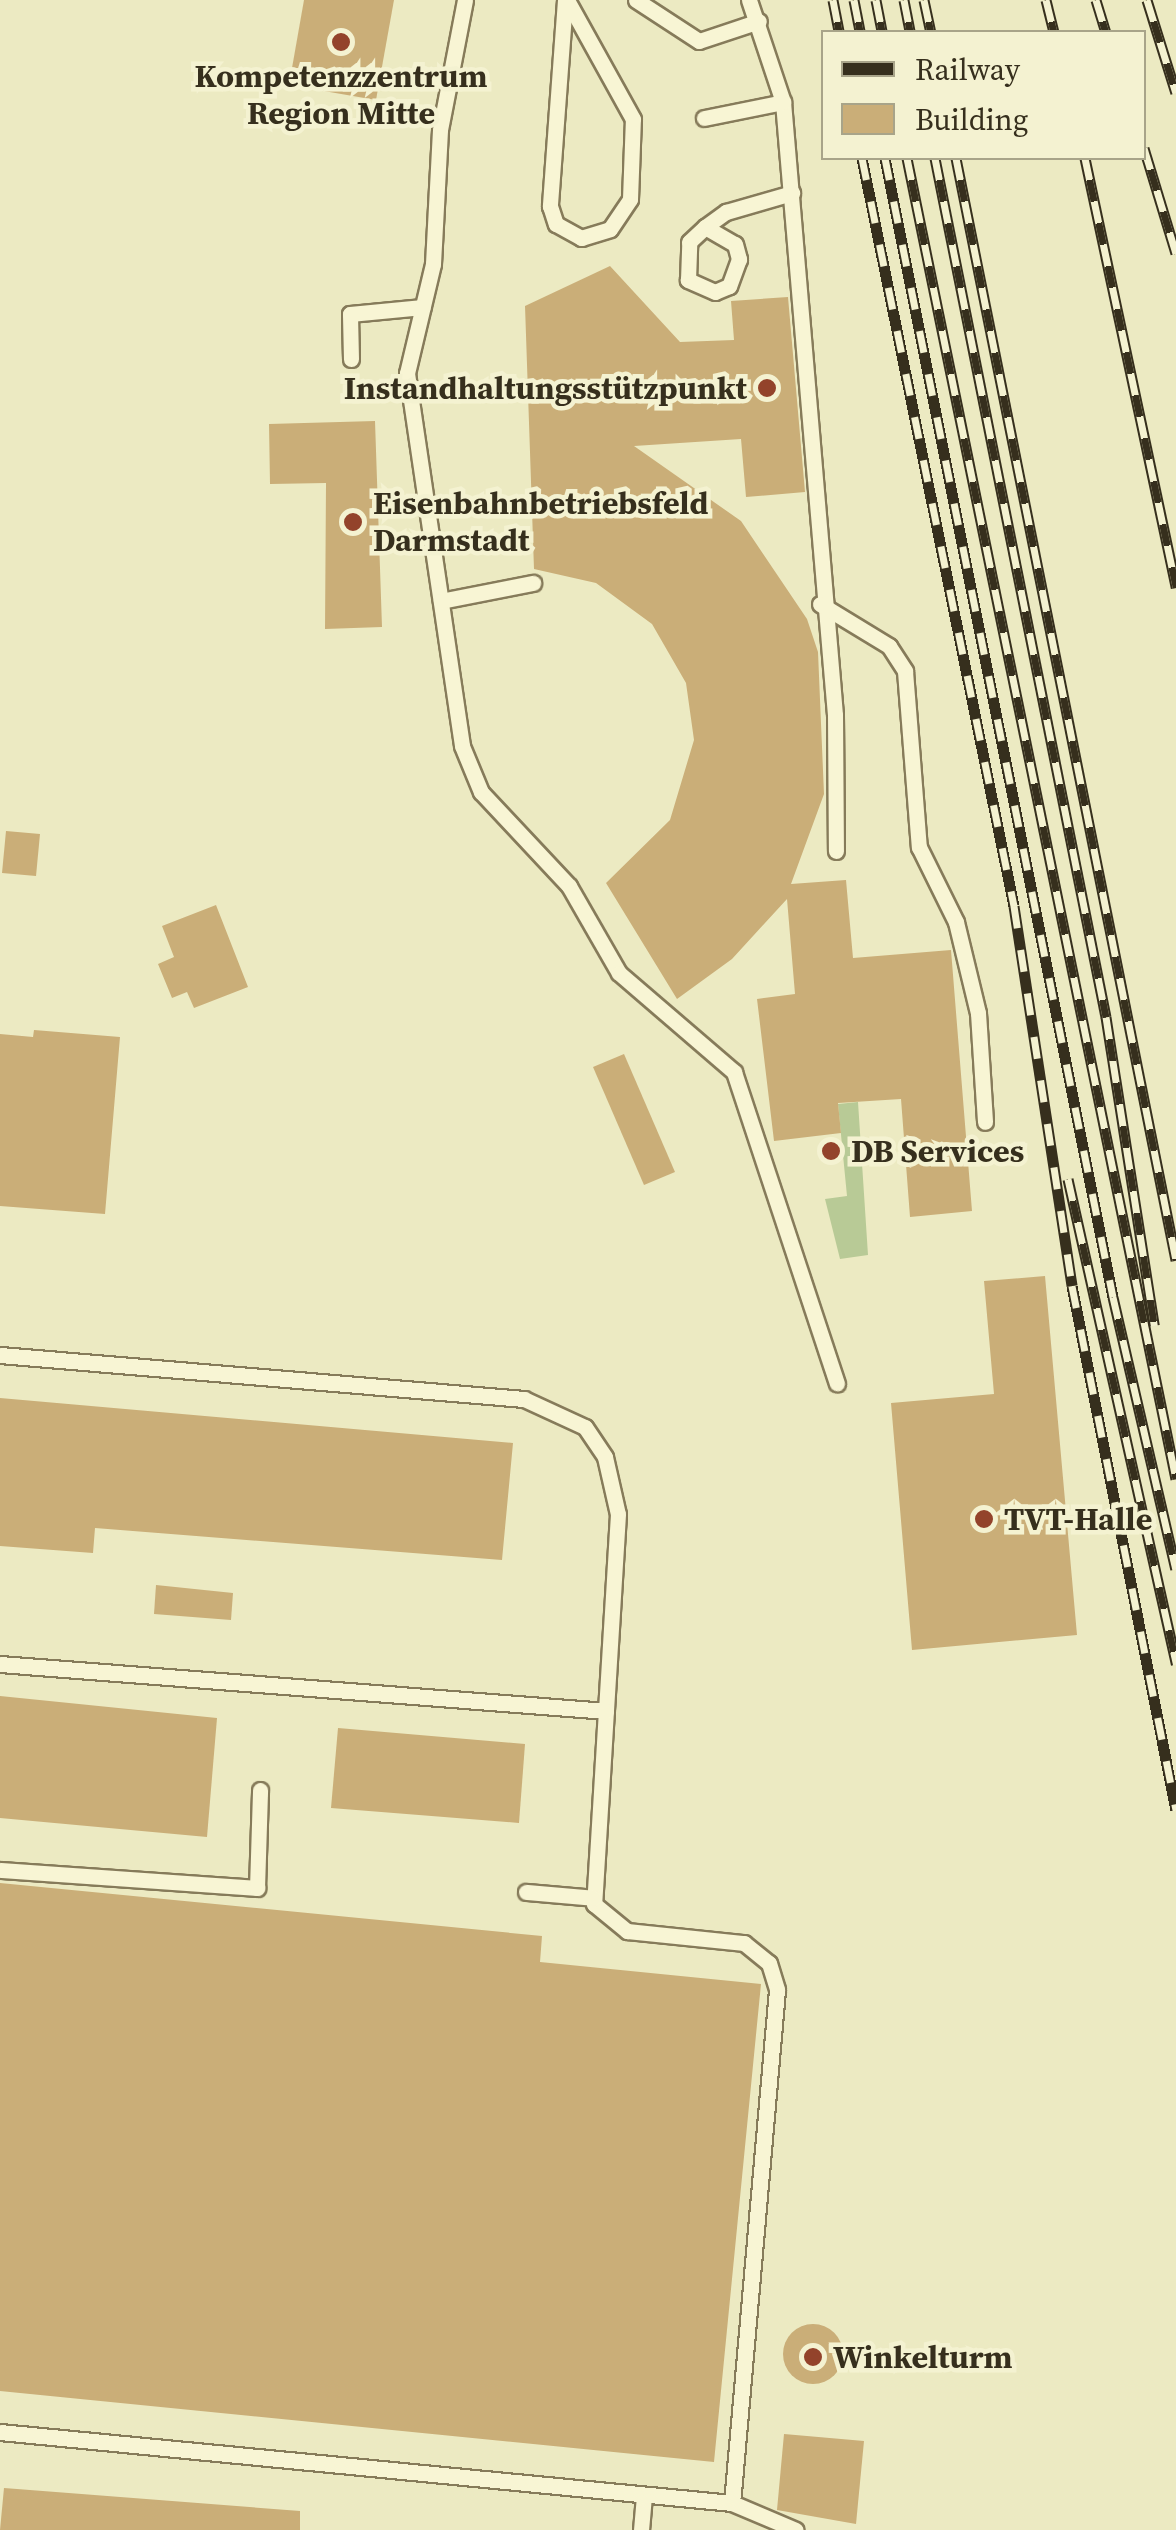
<!DOCTYPE html>
<html>
<head>
<meta charset="utf-8">
<style>
  body { margin:0 }
  #map { position:relative; width:1176px; height:2530px; overflow:hidden; background:#eceac2; font-family:"Source Serif 4",serif }
  div>[style] { position:absolute }
  .green>* { inset:0; background:#b8ca96 }
  .building>* { inset:0; background:#caae78 }
  .round { border-radius:50% }
  .roads { filter:drop-shadow(2px 0 #867b5a) drop-shadow(-2px 0 #867b5a) drop-shadow(0 2px #867b5a) drop-shadow(0 -2px #867b5a) }
  .lane>* { height:15px; margin:-7.5px; padding:0 7.5px; transform-origin:7.5px; border-radius:7.5px; background:#f8f5d4 }
  .rail>* { height:11px; margin-top:-5.5px; transform-origin:0; background:repeating-linear-gradient(90deg,#f4f2d1 0 22px,#362f1d 0 44px); box-sizing:border-box; border-block:2px solid #362f1d }
  .dots>* { width:28px; height:28px; translate:-50% -50%; box-sizing:border-box; border:5px solid #f4f2d1; border-radius:50% }
  span { translate:-50% -50%; white-space:nowrap; text-align:center; line-height:1.15; -webkit-text-stroke:9px #f4f2d1; paint-order:stroke }
  .poi-label { font-size:32px; color:#362f1d; font-weight:700 }
  .right { translate:-100% -50%; text-align:right }
  .left { translate:0 -50%; text-align:left }
  .legend { position:absolute; left:821px; top:30px; width:325px; height:130px; box-sizing:border-box; background:#f4f2d1; border:2px solid #a8a489; margin:0; padding:12px 18px; list-style:none; font-size:30px; color:#362f1d }
  .legend li { display:flex; align-items:center; gap:20px; height:50px }
  .legend b { width:50px; border:2px solid #a8a489 }
</style>
</head>
<body>
<div id="map">
  <div class="green">
    <i style="clip-path:polygon(858px 1102px,868px 1255px,840px 1259px,825px 1199px,847px 1196px,838px 1104px)"></i>
  </div>
  <div class="building">
    <i style="clip-path:polygon(304px 0,394px 0,376px 100px,289px 85px)"></i>
    <i style="clip-path:polygon(610px 266px,680px 342px,734px 340px,731px 301px,788px 297px,805px 492px,746px 497px,741px 439px,634px 446px,741px 521px,807px 619px,818px 652px,824px 794px,791px 884px,846px 880px,853px 958px,951px 950px,972px 1211px,910px 1217px,901px 1099px,838px 1103px,841px 1133px,774px 1141px,757px 999px,795px 994px,787px 899px,732px 959px,677px 999px,606px 883px,670px 820px,694px 740px,686px 683px,652px 624px,596px 583px,534px 569px,525px 306px)"></i>
    <i style="clip-path:polygon(375px 421px,382px 627px,325px 629px,326px 483px,270px 484px,269px 424px)"></i>
    <i style="clip-path:polygon(6px 831px,40px 834px,36px 876px,2px 873px)"></i>
    <i style="clip-path:polygon(216px 905px,248px 987px,194px 1008px,187px 992px,172px 998px,158px 964px,174px 957px,162px 926px)"></i>
    <i style="clip-path:polygon(34px 1030px,120px 1037px,105px 1214px,0 1206px,0 1034px,33px 1037px)"></i>
    <i style="clip-path:polygon(624px 1054px,675px 1172px,644px 1185px,593px 1067px)"></i>
    <i style="clip-path:polygon(1045px 1276px,1077px 1635px,912px 1650px,891px 1403px,994px 1394px,984px 1281px)"></i>
    <i style="clip-path:polygon(0 1398px,513px 1443px,502px 1560px,95px 1528px,93px 1553px,0 1546px)"></i>
    <i style="clip-path:polygon(156px 1585px,233px 1593px,231px 1620px,154px 1614px)"></i>
    <i style="clip-path:polygon(0 1696px,217px 1718px,207px 1837px,0 1818px)"></i>
    <i style="clip-path:polygon(338px 1728px,525px 1744px,519px 1823px,331px 1808px)"></i>
    <i style="clip-path:polygon(0 1883px,542px 1936px,540px 1962px,761px 1984px,714px 2462px,0 2391px)"></i>
    <i class="round" style="left:783px;top:2324px;width:60px;height:60px"></i>
    <i style="clip-path:polygon(784px 2434px,864px 2441px,856px 2524px,777px 2510px)"></i>
    <i style="clip-path:polygon(4px 2488px,300px 2511px,300px 2530px,0 2530px)"></i>
  </div>
  <div class="roads">
    <div class="lane">
      <i style="left:465px;top:0;width:132px;rotate:100.9deg"></i>
      <i style="left:440px;top:130px;width:134px;rotate:93deg"></i>
      <i style="left:433px;top:264px;width:112px;rotate:103.4deg"></i>
      <i style="left:407px;top:373px;width:377px;rotate:81.6deg"></i>
      <i style="left:462px;top:746px;width:50px;rotate:67.6deg"></i>
      <i style="left:481px;top:792px;width:129px;rotate:46.9deg"></i>
      <i style="left:569px;top:886px;width:100px;rotate:60.1deg"></i>
      <i style="left:619px;top:973px;width:152px;rotate:40.7deg"></i>
      <i style="left:734px;top:1072px;width:328px;rotate:71.7deg"></i>
      <i style="left:565px;top:0;width:207px;rotate:94.2deg"></i>
      <i style="left:550px;top:206px;width:19px;rotate:72deg"></i>
      <i style="left:556px;top:224px;width:29px;rotate:29deg"></i>
      <i style="left:581px;top:238px;width:30px;rotate:-17deg"></i>
      <i style="left:610px;top:229px;width:36px;rotate:-56deg"></i>
      <i style="left:630px;top:199px;width:80px;rotate:-87.9deg"></i>
      <i style="left:633px;top:119px;width:136px;rotate:-119deg"></i>
      <i style="left:636px;top:0;width:75px;rotate:33.1deg"></i>
      <i style="left:699px;top:41px;width:63px;rotate:-18.4deg"></i>
      <i style="left:749px;top:0;width:108px;rotate:71.6deg"></i>
      <i style="left:783px;top:102px;width:615px;rotate:85.15deg"></i>
      <i style="left:835px;top:715px;width:136px;rotate:89.6deg"></i>
      <i style="left:704px;top:118px;width:81px;rotate:-11.4deg"></i>
      <i style="left:705px;top:227px;width:34px;rotate:30deg"></i>
      <i style="left:735px;top:244px;width:16px;rotate:75deg"></i>
      <i style="left:739px;top:259px;width:29px;rotate:110deg"></i>
      <i style="left:729px;top:286px;width:15px;rotate:157deg"></i>
      <i style="left:715px;top:292px;width:30px;rotate:-156deg"></i>
      <i style="left:688px;top:280px;width:38px;rotate:-88deg"></i>
      <i style="left:689px;top:242px;width:22px;rotate:-43deg"></i>
      <i style="left:705px;top:227px;width:26px;rotate:-36deg"></i>
      <i style="left:726px;top:212px;width:69px;rotate:-16.1deg"></i>
      <i style="left:351px;top:359px;width:45px;rotate:-91.3deg"></i>
      <i style="left:350px;top:314px;width:73px;rotate:-5.5deg"></i>
      <i style="left:441px;top:601px;width:94px;rotate:-11.1deg"></i>
      <i style="left:820px;top:604px;width:81px;rotate:31.3deg"></i>
      <i style="left:889px;top:646px;width:30px;rotate:57deg"></i>
      <i style="left:905px;top:671px;width:177px;rotate:85.5deg"></i>
      <i style="left:919px;top:847px;width:84px;rotate:63.7deg"></i>
      <i style="left:956px;top:922px;width:94px;rotate:76.4deg"></i>
      <i style="left:978px;top:1013px;width:109px;rotate:86.3deg"></i>
      <i style="left:0;top:1355px;width:526px;rotate:4.8deg"></i>
      <i style="left:524px;top:1399px;width:67px;rotate:24.7deg"></i>
      <i style="left:585px;top:1427px;width:36px;rotate:56deg"></i>
      <i style="left:605px;top:1457px;width:58px;rotate:77.2deg"></i>
      <i style="left:618px;top:1514px;width:391px;rotate:93.5deg"></i>
      <i style="left:594px;top:1904px;width:43px;rotate:39.3deg"></i>
      <i style="left:627px;top:1931px;width:118px;rotate:5.9deg"></i>
      <i style="left:744px;top:1943px;width:32px;rotate:39deg"></i>
      <i style="left:769px;top:1963px;width:28px;rotate:73deg"></i>
      <i style="left:777px;top:1990px;width:515px;rotate:95.01deg"></i>
      <i style="left:732px;top:2503px;width:735px;rotate:-174.46deg"></i>
      <i style="left:0;top:1664px;width:608px;rotate:4.43deg"></i>
      <i style="left:0;top:1870px;width:258px;rotate:4deg"></i>
      <i style="left:257px;top:1888px;width:98px;rotate:-88.2deg"></i>
      <i style="left:526px;top:1892px;width:68px;rotate:5deg"></i>
      <i style="left:732px;top:2503px;width:69px;rotate:22.9deg"></i>
      <i style="left:641px;top:2530px;width:33px;rotate:-85deg"></i>
    </div>
  </div>
  <div class="rail">
    <i style="left:833px;top:0;width:33px;rotate:79deg"></i>
    <i style="left:854px;top:0;width:33px;rotate:79deg"></i>
    <i style="left:876px;top:0;width:33px;rotate:79deg"></i>
    <i style="left:904px;top:0;width:33px;rotate:79deg"></i>
    <i style="left:924px;top:0;width:33px;rotate:78deg"></i>
    <i style="left:1046px;top:0;width:33px;rotate:76deg"></i>
    <i style="left:1096px;top:0;width:34px;rotate:73deg"></i>
    <i style="left:1147px;top:0;width:97px;rotate:72.7deg"></i>
    <i style="left:1144px;top:148px;width:110px;rotate:73.1deg"></i>
    <i style="left:862px;top:158px;width:763px;rotate:78.51deg"></i>
    <i style="left:1014px;top:906px;width:384px;rotate:81.3deg"></i>
    <i style="left:1072px;top:1286px;width:534px;rotate:78.77deg"></i>
    <i style="left:885px;top:158px;width:1162px;rotate:78.68deg"></i>
    <i style="left:1113px;top:1297px;width:279px;rotate:77deg"></i>
    <i style="left:907px;top:158px;width:1348px;rotate:78.49deg"></i>
    <i style="left:935px;top:158px;width:876px;rotate:78.74deg"></i>
    <i style="left:1106px;top:1017px;width:312px;rotate:81.1deg"></i>
    <i style="left:956px;top:158px;width:1124px;rotate:78.71deg"></i>
    <i style="left:1085px;top:158px;width:439px;rotate:78deg"></i>
    <i style="left:1068px;top:1179px;width:497px;rotate:77.4deg"></i>
  </div>
  <div class="dots">
    <i style="left:341px;top:42px;background:#93432b"></i>
    <i style="left:767px;top:388px;background:#93432b"></i>
    <i style="left:353px;top:522px;background:#93432b"></i>
    <i style="left:831px;top:1151px;background:#93432b"></i>
    <i style="left:984px;top:1519px;background:#93432b"></i>
    <i style="left:813px;top:2357px;background:#93432b"></i>
  </div>
  <div class="poi-label">
    <span style="left:341px;top:95px">Kompetenzzentrum<br>Region Mitte</span>
    <span class="right" style="left:747px;top:388px">Instandhaltungsstützpunkt</span>
    <span class="left" style="left:373px;top:522px">Eisenbahnbetriebsfeld<br>Darmstadt</span>
    <span class="left" style="left:851px;top:1151px">DB Services</span>
    <span class="left" style="left:1004px;top:1519px">TVT-Halle</span>
    <span class="left" style="left:833px;top:2357px">Winkelturm</span>
  </div>
  <ul class="legend">
  <li><b style="height:12px;background:#362f1d"></b>Railway</li>
  <li><b style="height:28px;background:#caae78"></b>Building</li>
  </ul>
</div>
</body>
</html>
